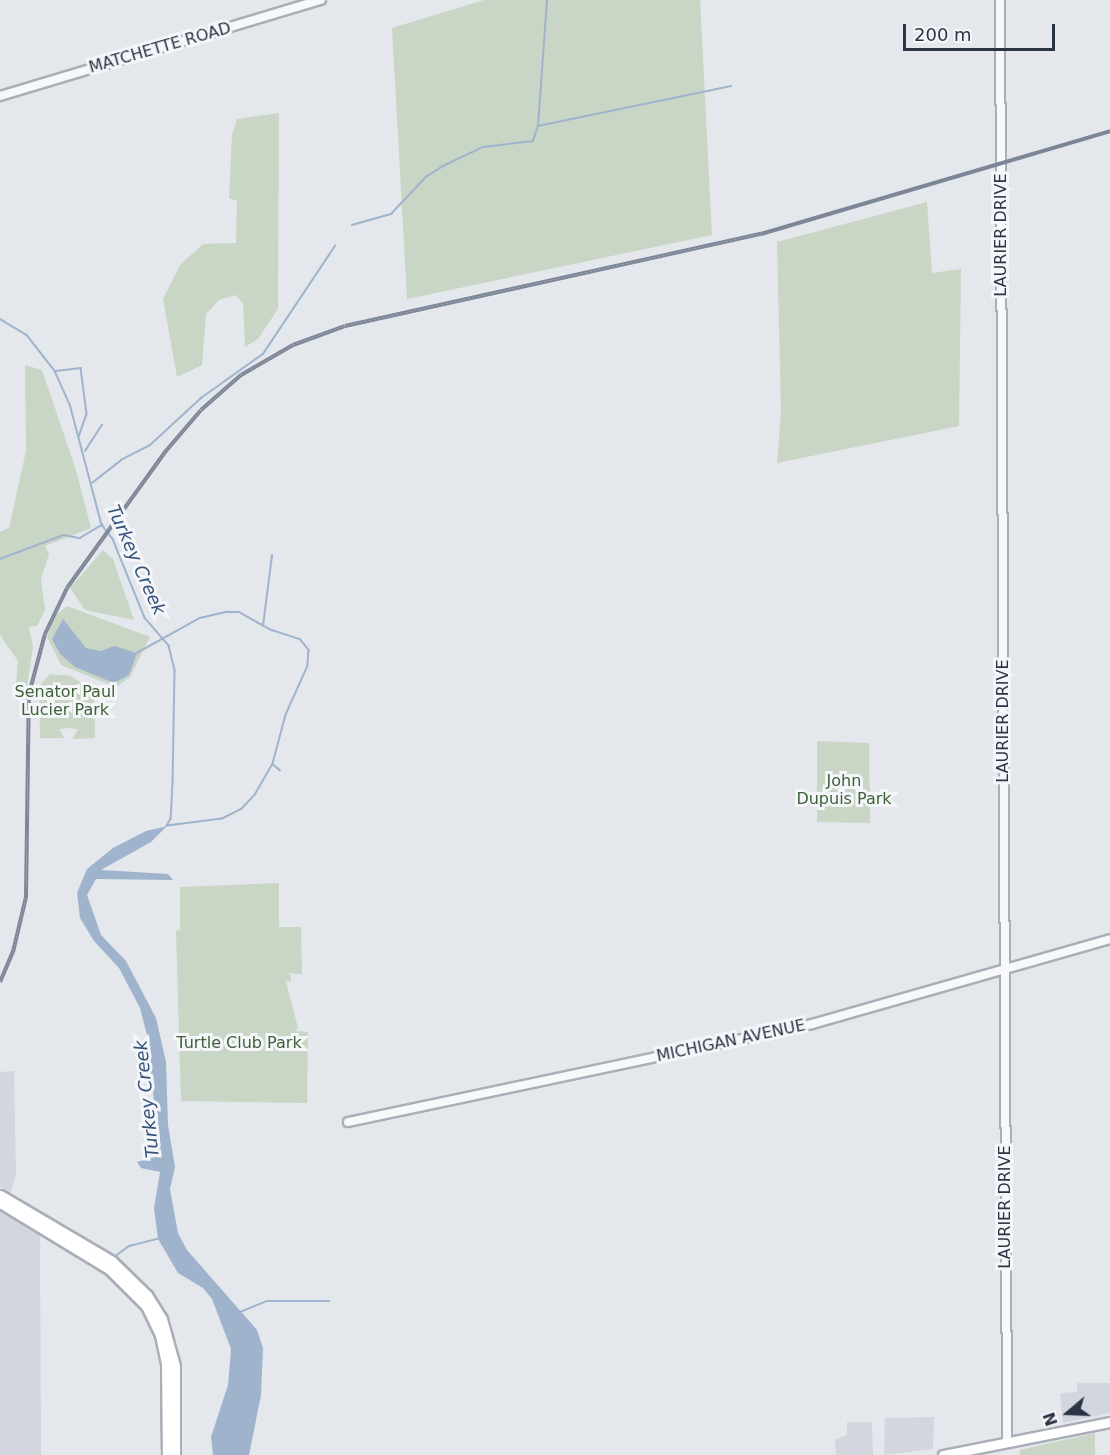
<!DOCTYPE html>
<html>
<head>
<meta charset="utf-8">
<style>
  body { margin:0 }
  #map { position:relative; width:1110px; height:1455px; overflow:hidden; background:#e4e7ec; font-family:"DejaVu Sans",sans-serif }
  div>[style] { position:absolute }
  .built>* { inset:0; background:#d2d6de }
  .green>* { inset:0; background:#c9d6c5 }
  .water>* { inset:0; background:#9fb4cc }
  .stream>* { height:1.5px; margin:-0.75px; padding:0 0.75px; transform-origin:0.75px; border-radius:0.75px; background:#9fb4cc }
  .roads { filter:drop-shadow(2px 0 #a9aeb7) drop-shadow(-2px 0 #a9aeb7) drop-shadow(0 2px #a9aeb7) drop-shadow(0 -2px #a9aeb7) }
  .minor>* { height:8px; margin:-4px; padding:0 4px; transform-origin:4px; border-radius:4px; background:#f7f8fa }
  .major>* { height:9px; margin:-4.5px; padding:0 4.5px; transform-origin:4.5px; border-radius:4.5px; background:#fff }
  .rail>* { height:4px; margin-top:-2px; transform-origin:0; background:repeating-linear-gradient(90deg,#f4f6f9 0 4.5px,#7d8696 0 9px); box-sizing:border-box; border-block:2px solid #7d8696 }
  span { translate:-50% -50%; white-space:nowrap; text-align:center; line-height:1.15; -webkit-text-stroke:6px #f4f6f9; paint-order:stroke }
  .street-label { font-size:16px; color:#2b3445 }
  .park-label { font-size:16px; color:#3f6138 }
  .water-label { font-size:18px; color:#34527a; font-style:italic }
  .north { position:absolute; left:1038px; top:1383px; width:60px; height:60px; -webkit-text-stroke:4px #f4f6f9; paint-order:stroke; rotate:251deg; font-size:16px; font-weight:700; line-height:24px; text-align:center; color:#2b3445 }
  .north::after { content:''; display:block; margin:auto; width:21px; height:27px; background:#2b3445; clip-path:polygon(50% 0,100% 100%,50% 72%,0 100%) }
  .scale { position:absolute; left:903px; top:24px; width:152px; height:27px; box-sizing:border-box; border:3px solid #2b3445; border-top:0; padding-left:8px; font-size:18px; line-height:21px; white-space:nowrap; color:#2b3445; -webkit-text-stroke:4px #f4f6f9; paint-order:stroke }
</style>
</head>
<body>
<div id="map">
  <div class="built">
    <i style="clip-path:polygon(14px 1071px,16px 1175px,10px 1194px,0 1187px,0 1072px)"></i>
    <i style="clip-path:polygon(0 1212px,40px 1236px,41px 1455px,0 1455px)"></i>
    <i style="clip-path:polygon(1077px 1383px,1110px 1383px,1110px 1413px,1063px 1423px,1060px 1393px,1077px 1392px)"></i>
    <i style="clip-path:polygon(934px 1417px,933px 1449px,884px 1455px,885px 1418px)"></i>
    <i style="clip-path:polygon(847px 1422px,872px 1422px,873px 1455px,836px 1455px,835px 1440px,847px 1435px)"></i>
  </div>
  <div class="green">
    <i style="clip-path:polygon(484px 0,700px 0,712px 235px,407px 299px,392px 28px)"></i>
    <i style="clip-path:polygon(279px 113px,278px 309px,258px 339px,245px 347px,243px 304px,236px 295px,219px 300px,206px 314px,202px 365px,177px 377px,163px 299px,180px 265px,203px 244px,236px 243px,237px 201px,229px 198px,232px 135px,237px 119px)"></i>
    <i style="clip-path:polygon(927px 202px,932px 273px,961px 269px,959px 426px,777px 463px,781px 413px,777px 242px)"></i>
    <i style="clip-path:polygon(25px 365px,42px 370px,76px 470px,91px 528px,45px 546px,49px 554px,41px 579px,45px 610px,37px 626px,29px 627px,33px 647px,26px 693px,15px 694px,18px 661px,0 635px,0 532px,9px 528px,26px 451px)"></i>
    <i style="clip-path:polygon(103px 550px,113px 559px,134px 620px,85px 610px,70px 588px)"></i>
    <i style="clip-path:polygon(67px 606px,150px 637px,130px 677px,116px 687px,61px 665px,47px 637px,56px 615px)"></i>
    <i style="clip-path:polygon(50px 674px,71px 676px,94px 692px,95px 738px,72px 739px,78px 729px,67px 728px,59px 729px,64px 738px,40px 738px,39px 686px)"></i>
    <i style="clip-path:polygon(817px 741px,869px 743px,870px 823px,817px 822px)"></i>
    <i style="clip-path:polygon(279px 883px,279px 927px,301px 927px,302px 974px,285px 973px,291px 975px,291px 981px,286px 981px,298px 1028px,295px 1031px,308px 1032px,307px 1103px,181px 1101px,176px 931px,180px 930px,180px 887px)"></i>
    <i style="clip-path:polygon(1095px 1433px,1095px 1455px,1020px 1455px,1020px 1450px)"></i>
  </div>
  <div class="water">
    <i style="clip-path:polygon(63px 619px,86px 648px,101px 651px,114px 646px,137px 653px,129px 675px,114px 683px,75px 667px,60px 654px,52px 639px)"></i>
    <i style="clip-path:polygon(167px 826px,151px 842px,101px 870px,168px 874px,173px 880px,96px 879px,87px 895px,101px 935px,126px 961px,156px 1018px,166px 1062px,168px 1125px,175px 1167px,170px 1189px,178px 1233px,187px 1250px,257px 1330px,263px 1348px,261px 1395px,249px 1455px,213px 1455px,211px 1437px,228px 1385px,231px 1349px,212px 1299px,203px 1288px,178px 1273px,158px 1239px,154px 1208px,160px 1172px,141px 1168px,137px 1162px,159px 1156px,148px 1039px,140px 1008px,119px 968px,94px 941px,80px 918px,77px 893px,87px 869px,113px 848px,146px 831px)"></i>
  </div>
  <div class="stream">
    <i style="left:538px;top:126px;width:197px;rotate:-11.7deg"></i>
    <i style="left:352px;top:225px;width:41px;rotate:-15.8deg"></i>
    <i style="left:391px;top:214px;width:51px;rotate:-46.6deg"></i>
    <i style="left:426px;top:177px;width:20px;rotate:-33deg"></i>
    <i style="left:443px;top:166px;width:44px;rotate:-25.4deg"></i>
    <i style="left:483px;top:147px;width:50px;rotate:-6.8deg"></i>
    <i style="left:533px;top:141px;width:16px;rotate:-72deg"></i>
    <i style="left:538px;top:126px;width:126px;rotate:-85.9deg"></i>
    <i style="left:0;top:319px;width:31px;rotate:31deg"></i>
    <i style="left:27px;top:335px;width:46px;rotate:52.1deg"></i>
    <i style="left:55px;top:371px;width:36px;rotate:66deg"></i>
    <i style="left:70px;top:404px;width:125px;rotate:75.2deg"></i>
    <i style="left:102px;top:525px;width:18px;rotate:52deg"></i>
    <i style="left:113px;top:539px;width:85px;rotate:67.9deg"></i>
    <i style="left:145px;top:618px;width:37px;rotate:49deg"></i>
    <i style="left:169px;top:646px;width:25px;rotate:76deg"></i>
    <i style="left:175px;top:670px;width:113px;rotate:91deg"></i>
    <i style="left:173px;top:783px;width:36px;rotate:93deg"></i>
    <i style="left:171px;top:819px;width:8px;rotate:120deg"></i>
    <i style="left:56px;top:371px;width:25px;rotate:-7deg"></i>
    <i style="left:81px;top:368px;width:46px;rotate:82.6deg"></i>
    <i style="left:87px;top:414px;width:24px;rotate:109deg"></i>
    <i style="left:85px;top:451px;width:31px;rotate:-57deg"></i>
    <i style="left:92px;top:483px;width:37px;rotate:-38deg"></i>
    <i style="left:121px;top:460px;width:31px;rotate:-27deg"></i>
    <i style="left:149px;top:446px;width:71px;rotate:-42.7deg"></i>
    <i style="left:201px;top:398px;width:76px;rotate:-35.4deg"></i>
    <i style="left:263px;top:354px;width:130px;rotate:-56.3deg"></i>
    <i style="left:0;top:559px;width:68px;rotate:-20.6deg"></i>
    <i style="left:64px;top:535px;width:16px;rotate:11deg"></i>
    <i style="left:80px;top:538px;width:26px;rotate:-31deg"></i>
    <i style="left:263px;top:626px;width:71px;rotate:-82.7deg"></i>
    <i style="left:137px;top:653px;width:72px;rotate:-29.1deg"></i>
    <i style="left:200px;top:618px;width:28px;rotate:-13deg"></i>
    <i style="left:227px;top:612px;width:12px"></i>
    <i style="left:239px;top:612px;width:38px;rotate:29deg"></i>
    <i style="left:272px;top:630px;width:29px;rotate:18deg"></i>
    <i style="left:300px;top:639px;width:14px;rotate:51deg"></i>
    <i style="left:309px;top:650px;width:16px;rotate:94deg"></i>
    <i style="left:308px;top:666px;width:54px;rotate:114.2deg"></i>
    <i style="left:286px;top:715px;width:51px;rotate:104.9deg"></i>
    <i style="left:273px;top:764px;width:34px;rotate:120deg"></i>
    <i style="left:256px;top:794px;width:21px;rotate:133deg"></i>
    <i style="left:242px;top:809px;width:22px;rotate:153deg"></i>
    <i style="left:222px;top:819px;width:55px;rotate:172.7deg"></i>
    <i style="left:274px;top:765px;width:8px;rotate:40deg"></i>
    <i style="left:117px;top:1255px;width:15px;rotate:-37deg"></i>
    <i style="left:129px;top:1246px;width:30px;rotate:-14deg"></i>
    <i style="left:240px;top:1312px;width:29px;rotate:-22deg"></i>
    <i style="left:267px;top:1301px;width:62px"></i>
  </div>
  <div class="roads">
    <div class="minor">
      <i style="left:1000px;top:0;width:1442px;rotate:89.72deg"></i>
      <i style="left:0;top:96px;width:335px;rotate:-16.7deg"></i>
      <i style="left:348px;top:1122px;width:474px;rotate:-11.9deg"></i>
      <i style="left:812px;top:1024px;width:310px;rotate:-15.9deg"></i>
    </div>
    <div class="major">
      <i style="left:0;top:1195px;width:130px;rotate:30.5deg"></i>
      <i style="left:112px;top:1261px;width:49px;rotate:44.2deg"></i>
      <i style="left:147px;top:1295px;width:28px;rotate:58deg"></i>
      <i style="left:162px;top:1319px;width:49px;rotate:74.5deg"></i>
      <i style="left:175px;top:1366px;width:89px;rotate:90deg"></i>
      <i style="left:0;top:1203px;width:129px;rotate:31.3deg"></i>
      <i style="left:110px;top:1270px;width:51px;rotate:45deg"></i>
      <i style="left:146px;top:1306px;width:32px;rotate:64deg"></i>
      <i style="left:160px;top:1335px;width:29px;rotate:78deg"></i>
      <i style="left:166px;top:1363px;width:92px;rotate:89.4deg"></i>
      <i style="left:943px;top:1455px;width:170px;rotate:-11.2deg"></i>
    </div>
  </div>
  <div class="rail">
    <i style="left:0;top:982px;width:33px;rotate:-67deg"></i>
    <i style="left:13px;top:952px;width:57px;rotate:-76.7deg"></i>
    <i style="left:26px;top:897px;width:203px;rotate:-89.2deg"></i>
    <i style="left:29px;top:694px;width:62px;rotate:-75.1deg"></i>
    <i style="left:45px;top:634px;width:51px;rotate:-64.4deg"></i>
    <i style="left:67px;top:588px;width:168px;rotate:-54.2deg"></i>
    <i style="left:165px;top:452px;width:55px;rotate:-49.4deg"></i>
    <i style="left:201px;top:410px;width:53px;rotate:-41.2deg"></i>
    <i style="left:241px;top:375px;width:60px;rotate:-30deg"></i>
    <i style="left:293px;top:345px;width:55px;rotate:-20.1deg"></i>
    <i style="left:345px;top:326px;width:426px;rotate:-12.5deg"></i>
    <i style="left:761px;top:234px;width:364px;rotate:-16.4deg"></i>
  </div>
  <div class="street-label">
    <span style="left:160px;top:48px;rotate:-16deg">MATCHETTE ROAD</span>
    <span style="left:1001px;top:235px;rotate:-90deg">LAURIER DRIVE</span>
    <span style="left:1003px;top:721px;rotate:-90deg">LAURIER DRIVE</span>
    <span style="left:731px;top:1041px;rotate:-12deg">MICHIGAN AVENUE</span>
    <span style="left:1005px;top:1207px;rotate:-90deg">LAURIER DRIVE</span>
  </div>
  <div class="park-label">
    <span style="left:65px;top:701px">Senator Paul<br>Lucier Park</span>
    <span style="left:844px;top:790px">John<br>Dupuis Park</span>
    <span style="left:239px;top:1043px">Turtle Club Park</span>
  </div>
  <div class="water-label">
    <span style="left:136px;top:560px;rotate:66deg">Turkey Creek</span>
    <span style="left:147px;top:1099px;rotate:-96deg">Turkey Creek</span>
  </div>
  <div class="north">N</div>
  <div class="scale">200 m</div>
</div>
</body>
</html>
